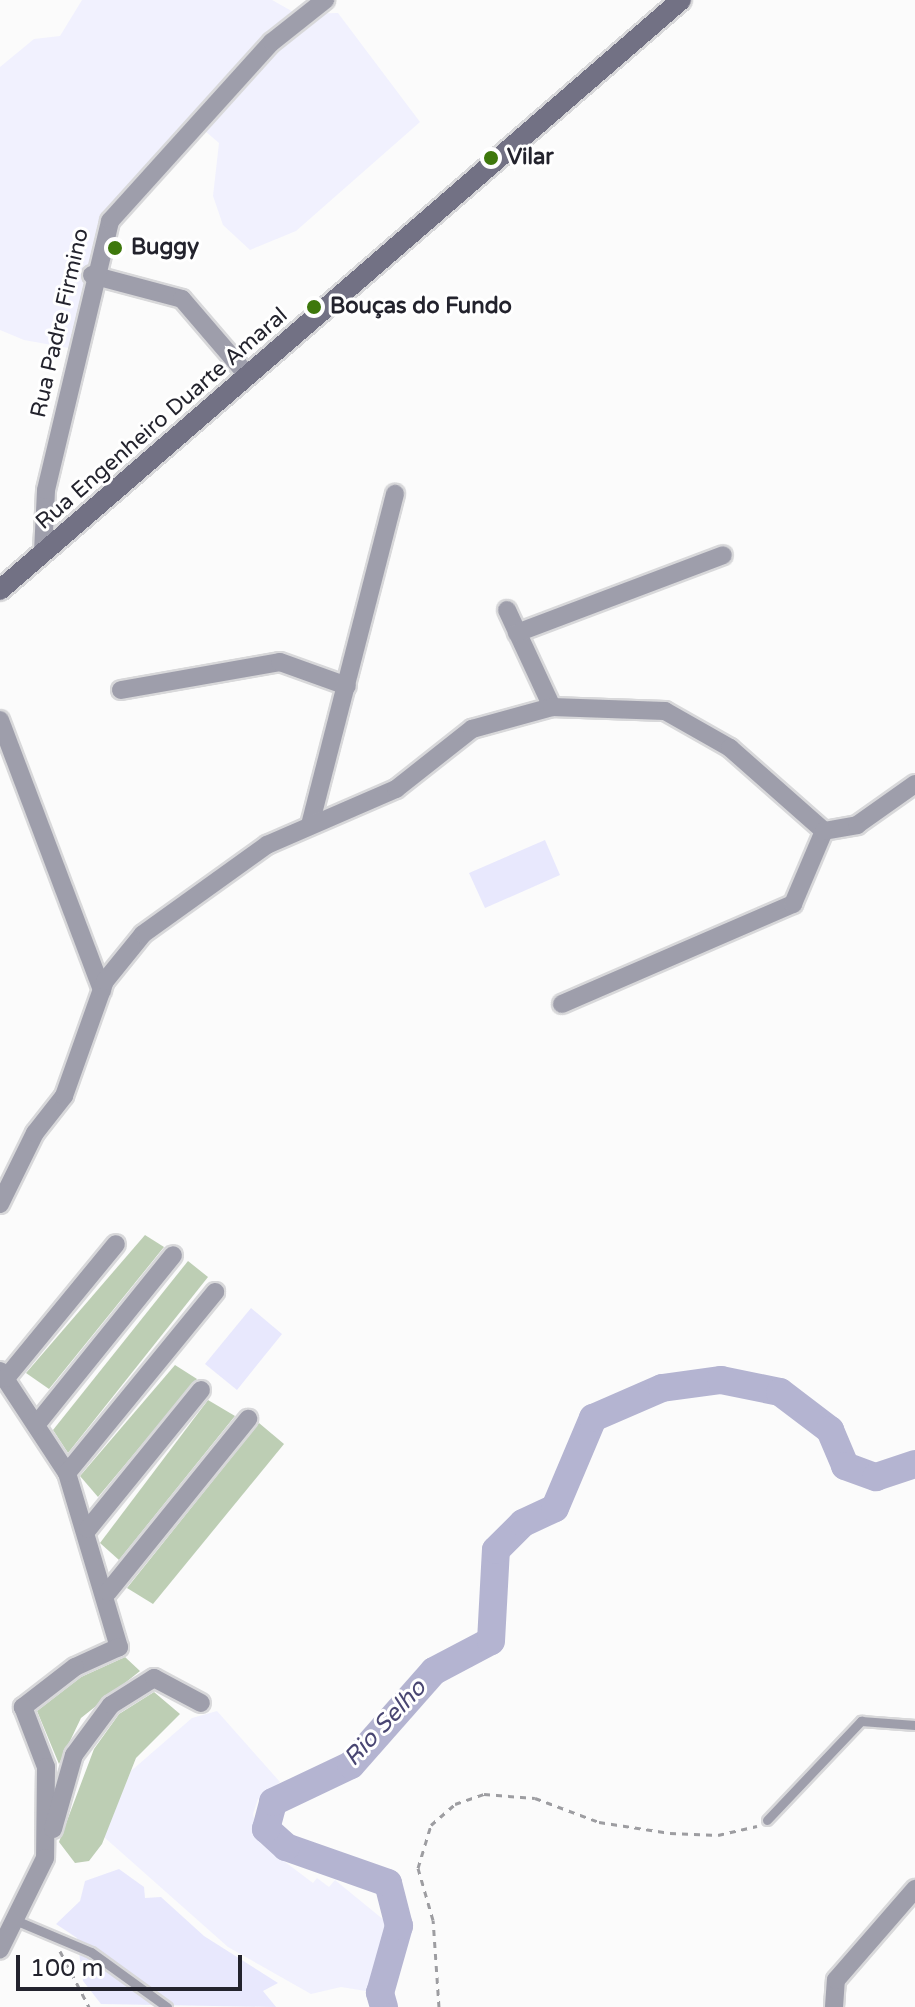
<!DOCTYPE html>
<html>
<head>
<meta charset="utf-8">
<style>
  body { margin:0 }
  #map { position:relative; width:915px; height:2007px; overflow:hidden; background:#fbfbfb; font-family:"Varela Round",sans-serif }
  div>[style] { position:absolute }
  .built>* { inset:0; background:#f1f1fe }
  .green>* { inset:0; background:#e8e8fd }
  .river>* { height:28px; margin:-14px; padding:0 14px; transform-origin:14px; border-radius:14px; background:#b4b4d1 }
  .building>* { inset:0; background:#bdceb4 }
  .path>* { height:3px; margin-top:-1.5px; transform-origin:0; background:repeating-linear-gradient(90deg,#9d9da1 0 6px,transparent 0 12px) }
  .roads { filter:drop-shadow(2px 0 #d8d8da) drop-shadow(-2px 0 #d8d8da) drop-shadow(0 2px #d8d8da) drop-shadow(0 -2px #d8d8da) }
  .lane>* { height:9px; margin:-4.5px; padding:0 4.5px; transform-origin:4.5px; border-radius:4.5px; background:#9e9eab }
  .street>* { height:18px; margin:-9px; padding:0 9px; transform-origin:9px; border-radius:9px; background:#9e9eab }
  .secondary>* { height:20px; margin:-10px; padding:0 10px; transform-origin:10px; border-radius:10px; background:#727184 }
  .dots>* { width:22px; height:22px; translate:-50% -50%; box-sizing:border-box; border:4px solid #fff; border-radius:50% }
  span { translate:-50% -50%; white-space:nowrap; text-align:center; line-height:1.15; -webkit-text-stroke:6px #fff; paint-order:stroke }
  .poi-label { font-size:22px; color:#23232d; font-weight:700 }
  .left { translate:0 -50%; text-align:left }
  .street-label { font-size:22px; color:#23232d }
  .water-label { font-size:24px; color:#494672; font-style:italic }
  .scale { position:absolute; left:16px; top:1955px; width:226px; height:36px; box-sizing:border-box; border:4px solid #23232d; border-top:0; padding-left:10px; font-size:24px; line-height:28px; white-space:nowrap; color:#23232d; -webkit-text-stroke:6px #fff; paint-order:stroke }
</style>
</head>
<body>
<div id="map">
  <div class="built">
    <i style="clip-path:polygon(82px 0,272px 0,297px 14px,338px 13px,420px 122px,296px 231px,250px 250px,223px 225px,213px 196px,219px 143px,198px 125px,117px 215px,74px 349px,24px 340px,0 330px,0 67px,34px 39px,60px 36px)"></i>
    <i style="clip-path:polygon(217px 1711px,280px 1782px,258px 1799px,253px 1814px,260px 1843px,313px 1883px,317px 1878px,329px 1887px,335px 1880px,390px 1925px,372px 1992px,341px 1987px,311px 1994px,228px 1947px,104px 1837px,131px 1771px,192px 1718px)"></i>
  </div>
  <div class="green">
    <i style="clip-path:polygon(545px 840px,560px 875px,485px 908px,469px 873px)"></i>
    <i style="clip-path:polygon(251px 1308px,282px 1334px,237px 1390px,205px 1364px)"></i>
    <i style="clip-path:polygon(119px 1869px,144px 1887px,145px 1898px,161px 1897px,204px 1936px,278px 1983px,263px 1991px,276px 2007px,101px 2004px,83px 1981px,77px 1938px,56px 1924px,80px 1901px,85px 1881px)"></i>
  </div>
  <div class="river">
    <i style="left:384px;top:2007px;width:15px;rotate:-106deg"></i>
    <i style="left:380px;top:1993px;width:70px;rotate:-74.2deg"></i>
    <i style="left:399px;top:1926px;width:44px;rotate:-104.3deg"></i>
    <i style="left:388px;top:1883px;width:108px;rotate:-160.6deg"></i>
    <i style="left:286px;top:1847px;width:27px;rotate:-138deg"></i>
    <i style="left:266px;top:1829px;width:28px;rotate:-75deg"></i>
    <i style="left:273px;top:1802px;width:86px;rotate:-25.4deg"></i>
    <i style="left:351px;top:1765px;width:125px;rotate:-48.6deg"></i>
    <i style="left:434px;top:1671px;width:64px;rotate:-27.8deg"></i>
    <i style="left:491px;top:1641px;width:91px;rotate:-86.9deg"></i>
    <i style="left:496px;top:1550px;width:38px;rotate:-45deg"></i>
    <i style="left:523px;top:1523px;width:35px;rotate:-25deg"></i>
    <i style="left:555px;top:1508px;width:98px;rotate:-67.1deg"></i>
    <i style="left:593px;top:1418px;width:75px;rotate:-23.5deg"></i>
    <i style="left:662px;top:1388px;width:60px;rotate:-7.7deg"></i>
    <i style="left:721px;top:1380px;width:60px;rotate:11.5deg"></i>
    <i style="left:780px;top:1392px;width:63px;rotate:37.2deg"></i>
    <i style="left:830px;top:1430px;width:39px;rotate:67deg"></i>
    <i style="left:845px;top:1466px;width:33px;rotate:20deg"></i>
    <i style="left:876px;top:1477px;width:41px;rotate:-18.4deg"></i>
  </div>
  <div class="building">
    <i style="clip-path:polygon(145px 1235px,164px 1247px,49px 1389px,26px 1373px)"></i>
    <i style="clip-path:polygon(188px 1261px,208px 1277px,68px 1453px,53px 1430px)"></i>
    <i style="clip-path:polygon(175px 1365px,197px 1379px,98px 1497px,80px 1476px)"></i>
    <i style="clip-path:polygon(208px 1400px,235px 1416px,119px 1560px,100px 1543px)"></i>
    <i style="clip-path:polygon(259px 1423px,284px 1444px,153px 1604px,127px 1588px)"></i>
    <i style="clip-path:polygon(125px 1657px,140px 1671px,81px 1718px,59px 1764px,37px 1711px,81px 1677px)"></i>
    <i style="clip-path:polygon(154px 1692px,180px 1714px,136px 1758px,102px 1844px,89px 1861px,75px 1863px,59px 1842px,94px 1749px,119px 1714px)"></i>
  </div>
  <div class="path">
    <i style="left:60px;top:1951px;width:63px;rotate:62.6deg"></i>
    <i style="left:439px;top:2007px;width:87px;rotate:-93.9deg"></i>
    <i style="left:433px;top:1920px;width:54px;rotate:-106.1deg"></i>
    <i style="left:418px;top:1868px;width:45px;rotate:-73.2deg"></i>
    <i style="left:431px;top:1825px;width:32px;rotate:-41deg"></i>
    <i style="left:455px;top:1804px;width:31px;rotate:-19deg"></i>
    <i style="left:484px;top:1794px;width:51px;rotate:4.5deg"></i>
    <i style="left:535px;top:1798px;width:68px;rotate:20.6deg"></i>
    <i style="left:599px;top:1822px;width:72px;rotate:8.8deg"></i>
    <i style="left:670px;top:1833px;width:48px;rotate:2.4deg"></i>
    <i style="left:718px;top:1835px;width:40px;rotate:-13deg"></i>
  </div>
  <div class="roads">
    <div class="lane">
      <i style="left:767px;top:1820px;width:137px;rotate:-46.5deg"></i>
      <i style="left:861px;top:1721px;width:54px;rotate:4.2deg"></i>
      <i style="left:15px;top:1920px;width:82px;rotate:22.8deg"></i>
      <i style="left:91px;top:1952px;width:94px;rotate:35.9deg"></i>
    </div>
    <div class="street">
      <i style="left:92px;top:275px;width:93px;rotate:14.9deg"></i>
      <i style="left:182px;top:299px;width:101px;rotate:49.4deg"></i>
      <i style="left:43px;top:552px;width:62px;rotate:-87.2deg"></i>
      <i style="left:46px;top:490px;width:277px;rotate:-76.6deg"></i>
      <i style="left:110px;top:221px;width:241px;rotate:-47.9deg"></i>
      <i style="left:272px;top:42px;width:68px;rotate:-38.4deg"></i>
      <i style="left:507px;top:610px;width:107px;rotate:65.1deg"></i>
      <i style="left:517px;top:633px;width:220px;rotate:-20.7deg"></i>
      <i style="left:121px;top:690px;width:161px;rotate:-10deg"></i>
      <i style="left:280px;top:662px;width:71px;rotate:19.7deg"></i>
      <i style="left:0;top:720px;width:289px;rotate:69.3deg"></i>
      <i style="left:310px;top:825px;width:342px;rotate:-75.6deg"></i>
      <i style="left:562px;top:1004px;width:252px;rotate:-23.4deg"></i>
      <i style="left:793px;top:904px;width:79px;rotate:-67deg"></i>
      <i style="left:0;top:1204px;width:79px;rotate:-63.8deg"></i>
      <i style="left:35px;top:1133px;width:47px;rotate:-51.9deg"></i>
      <i style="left:64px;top:1096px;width:122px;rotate:-70.4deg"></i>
      <i style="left:105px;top:981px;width:60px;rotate:-51deg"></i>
      <i style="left:143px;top:934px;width:153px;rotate:-35.7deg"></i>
      <i style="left:267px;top:845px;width:141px;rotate:-23.5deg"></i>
      <i style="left:396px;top:789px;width:97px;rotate:-38.3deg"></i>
      <i style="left:472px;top:729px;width:83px;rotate:-15.4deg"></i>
      <i style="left:552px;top:707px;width:113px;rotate:2deg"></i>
      <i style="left:665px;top:711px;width:75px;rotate:29.6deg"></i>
      <i style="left:730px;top:748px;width:125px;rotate:41.4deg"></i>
      <i style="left:824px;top:831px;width:34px;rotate:-10deg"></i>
      <i style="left:857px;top:825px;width:71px;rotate:-35.3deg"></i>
      <i style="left:0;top:1371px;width:122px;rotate:56.7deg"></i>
      <i style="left:67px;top:1473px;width:182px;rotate:73.4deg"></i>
      <i style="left:119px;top:1647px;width:48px;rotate:155.6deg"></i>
      <i style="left:75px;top:1667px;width:66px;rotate:142.4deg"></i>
      <i style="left:23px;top:1707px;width:64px;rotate:69deg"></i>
      <i style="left:46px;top:1767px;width:91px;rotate:90.6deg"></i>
      <i style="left:45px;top:1858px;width:102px;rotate:116.3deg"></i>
      <i style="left:6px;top:1378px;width:173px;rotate:-50.6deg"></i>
      <i style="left:36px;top:1425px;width:218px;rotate:-51.1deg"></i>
      <i style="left:67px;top:1473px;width:234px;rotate:-50.7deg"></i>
      <i style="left:88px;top:1529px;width:179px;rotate:-50.9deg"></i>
      <i style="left:108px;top:1592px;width:223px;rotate:-51deg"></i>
      <i style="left:53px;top:1829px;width:77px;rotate:-74.2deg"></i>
      <i style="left:74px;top:1755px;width:62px;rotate:-53.5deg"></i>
      <i style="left:111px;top:1705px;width:51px;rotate:-32.1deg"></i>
      <i style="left:154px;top:1678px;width:53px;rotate:28deg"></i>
      <i style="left:834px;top:2007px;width:27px;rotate:-86deg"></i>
      <i style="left:836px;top:1980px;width:121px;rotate:-49deg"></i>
    </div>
    <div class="secondary">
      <i style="left:0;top:590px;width:901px;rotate:-40.9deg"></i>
    </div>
  </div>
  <div class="dots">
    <i style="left:491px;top:158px;background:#3e780c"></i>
    <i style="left:115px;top:248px;background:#3e780c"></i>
    <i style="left:314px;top:307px;background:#3e780c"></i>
  </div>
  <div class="poi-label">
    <span class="left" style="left:507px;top:158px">Vilar</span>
    <span class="left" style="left:131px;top:248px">Buggy</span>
    <span class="left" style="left:330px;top:307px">Bouças do Fundo</span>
  </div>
  <div class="street-label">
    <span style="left:60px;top:323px;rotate:-77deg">Rua Padre Firmino</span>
    <span style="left:162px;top:419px;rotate:-41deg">Rua Engenheiro Duarte Amaral</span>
  </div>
  <div class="water-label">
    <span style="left:385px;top:1723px;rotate:-47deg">Rio Selho</span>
  </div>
  <div class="scale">100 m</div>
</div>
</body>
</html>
